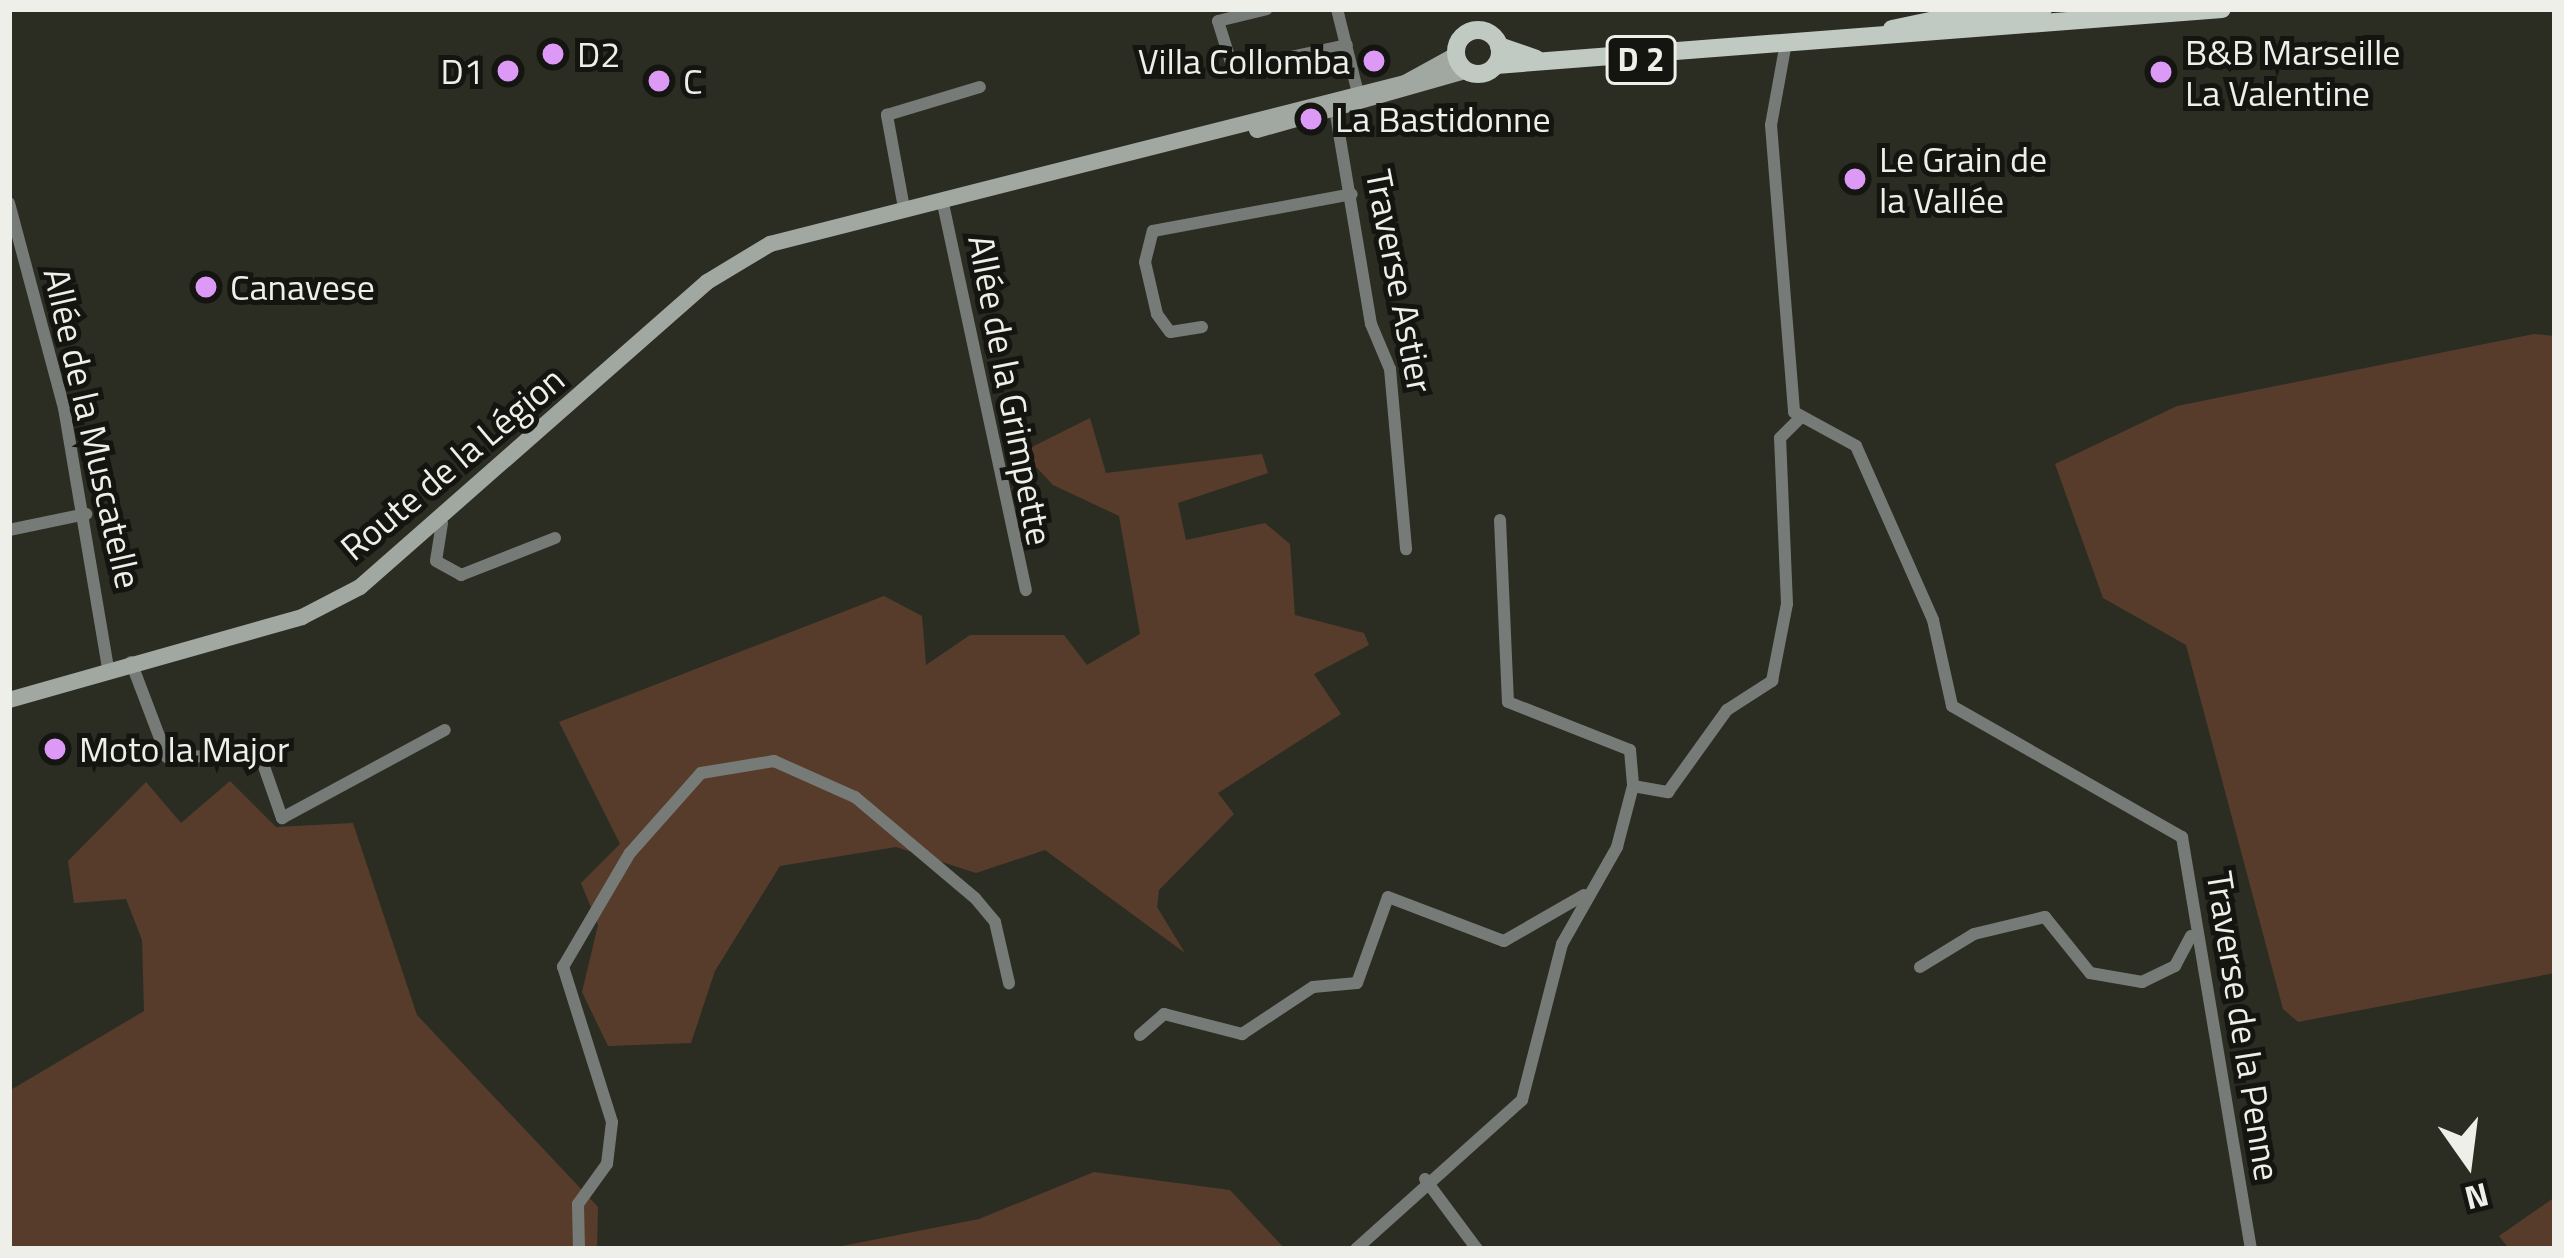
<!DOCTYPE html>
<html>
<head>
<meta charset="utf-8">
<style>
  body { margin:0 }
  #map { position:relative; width:2564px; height:1258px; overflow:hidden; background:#2b2d23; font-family:"Titillium Web",sans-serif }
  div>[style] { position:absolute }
  .green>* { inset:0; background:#573c2c }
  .minor>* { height:12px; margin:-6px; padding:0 6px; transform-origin:6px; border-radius:6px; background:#777b77 }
  .secondary>* { height:16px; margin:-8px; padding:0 8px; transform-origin:8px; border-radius:8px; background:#a1a8a1 }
  .primary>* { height:18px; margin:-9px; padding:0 9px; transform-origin:9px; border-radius:9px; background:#c1cac2 }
  .primary>.ring { margin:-9px; padding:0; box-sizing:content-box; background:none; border:18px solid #c1cac2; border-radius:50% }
  .dots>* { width:33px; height:33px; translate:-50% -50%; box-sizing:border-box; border:6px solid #141510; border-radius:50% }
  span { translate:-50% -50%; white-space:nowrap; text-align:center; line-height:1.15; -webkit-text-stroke:10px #141510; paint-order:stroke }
  .shield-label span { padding:3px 9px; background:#141510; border:3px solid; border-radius:9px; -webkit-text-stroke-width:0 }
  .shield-label { font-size:33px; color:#eeefe9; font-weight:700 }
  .poi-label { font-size:36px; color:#eeefe9 }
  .left { translate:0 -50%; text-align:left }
  .right { translate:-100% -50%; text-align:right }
  .street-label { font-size:36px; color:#eeefe9 }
  .frame { position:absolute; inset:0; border:12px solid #eeefe9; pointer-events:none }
  .north { position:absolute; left:2408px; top:1102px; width:120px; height:120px; -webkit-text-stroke:9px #141510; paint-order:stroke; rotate:166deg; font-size:33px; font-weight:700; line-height:48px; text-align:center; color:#eeefe9 }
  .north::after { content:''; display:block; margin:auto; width:42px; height:54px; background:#eeefe9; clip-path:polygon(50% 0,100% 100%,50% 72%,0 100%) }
</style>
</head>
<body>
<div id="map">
  <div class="green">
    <i style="clip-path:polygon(2534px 334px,2555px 336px,2555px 973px,2298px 1022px,2283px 1009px,2186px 645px,2103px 598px,2055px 464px,2177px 406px)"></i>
    <i style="clip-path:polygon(1090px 418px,1106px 473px,1262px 454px,1268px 473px,1178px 503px,1186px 540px,1265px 523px,1290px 544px,1295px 615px,1364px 633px,1369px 645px,1314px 674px,1341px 714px,1218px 793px,1234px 814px,1159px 890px,1157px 907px,1185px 953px,1045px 850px,976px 873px,896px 847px,780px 866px,715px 971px,691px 1043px,608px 1046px,582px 992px,598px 925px,581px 883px,620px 844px,559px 722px,884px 596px,922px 616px,926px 665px,970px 635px,1064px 635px,1087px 665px,1140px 634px,1119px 516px,1053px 485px,1022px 452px)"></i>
    <i style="clip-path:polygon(230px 781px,276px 827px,353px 823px,417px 1015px,598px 1207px,597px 1249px,9px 1249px,9px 1091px,144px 1011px,142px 940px,126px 899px,74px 903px,68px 861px,146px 782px,181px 823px)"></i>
    <i style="clip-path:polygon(1094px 1172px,1230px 1190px,1285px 1249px,827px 1249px,979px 1219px)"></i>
    <i style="clip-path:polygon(2555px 1197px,2555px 1249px,2509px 1249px,2499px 1236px)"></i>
  </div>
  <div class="minor">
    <i style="left:1337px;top:9px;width:95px;rotate:76deg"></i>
    <i style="left:1785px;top:48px;width:78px;rotate:100.3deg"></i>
    <i style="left:1771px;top:125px;width:288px;rotate:85.4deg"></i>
    <i style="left:1794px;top:412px;width:71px;rotate:28.7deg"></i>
    <i style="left:1856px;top:446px;width:190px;rotate:66.1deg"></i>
    <i style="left:1933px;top:620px;width:88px;rotate:77.5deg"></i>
    <i style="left:1952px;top:706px;width:265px;rotate:29.7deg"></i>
    <i style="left:2182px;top:837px;width:418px;rotate:80.5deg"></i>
    <i style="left:1248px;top:66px;width:101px;rotate:-12deg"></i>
    <i style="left:1233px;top:69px;width:50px;rotate:-107.4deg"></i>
    <i style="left:1218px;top:21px;width:50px;rotate:-13.8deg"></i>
    <i style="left:1334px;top:103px;width:224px;rotate:80.5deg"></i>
    <i style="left:1371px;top:324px;width:49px;rotate:67.1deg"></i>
    <i style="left:1390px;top:369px;width:181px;rotate:84.9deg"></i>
    <i style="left:942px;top:199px;width:400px;rotate:77.9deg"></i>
    <i style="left:9px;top:203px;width:212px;rotate:75deg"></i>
    <i style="left:64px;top:408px;width:264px;rotate:80.4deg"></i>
    <i style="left:904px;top:208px;width:95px;rotate:-100.4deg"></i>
    <i style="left:887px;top:115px;width:97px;rotate:-16.8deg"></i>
    <i style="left:1202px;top:327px;width:32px;rotate:171deg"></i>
    <i style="left:1170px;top:332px;width:22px;rotate:-126deg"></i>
    <i style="left:1157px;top:314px;width:53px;rotate:-103deg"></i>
    <i style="left:1145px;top:262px;width:32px;rotate:-76deg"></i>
    <i style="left:1153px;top:231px;width:202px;rotate:-10.5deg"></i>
    <i style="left:1500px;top:520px;width:182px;rotate:87.5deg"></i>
    <i style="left:1508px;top:702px;width:131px;rotate:21.5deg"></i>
    <i style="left:1630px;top:750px;width:36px;rotate:85deg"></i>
    <i style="left:442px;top:523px;width:38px;rotate:99deg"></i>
    <i style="left:436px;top:561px;width:29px;rotate:29deg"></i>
    <i style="left:461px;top:575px;width:101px;rotate:-21.5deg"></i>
    <i style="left:9px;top:530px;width:79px;rotate:-11.7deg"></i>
    <i style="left:131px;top:662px;width:102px;rotate:69.2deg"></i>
    <i style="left:167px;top:757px;width:93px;rotate:-1.2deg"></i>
    <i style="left:260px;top:755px;width:67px;rotate:70.8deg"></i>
    <i style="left:282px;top:818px;width:185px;rotate:-28.4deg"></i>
    <i style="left:1920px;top:967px;width:63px;rotate:-31.4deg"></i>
    <i style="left:1974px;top:934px;width:73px;rotate:-13.5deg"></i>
    <i style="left:2045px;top:917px;width:72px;rotate:51.2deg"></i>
    <i style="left:2090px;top:973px;width:53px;rotate:9.8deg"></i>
    <i style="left:2142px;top:982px;width:37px;rotate:-26deg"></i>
    <i style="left:2175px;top:966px;width:34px;rotate:-62deg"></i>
    <i style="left:1140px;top:1035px;width:32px;rotate:-41deg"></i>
    <i style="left:1164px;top:1014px;width:81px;rotate:14.4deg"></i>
    <i style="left:1242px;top:1034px;width:85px;rotate:-33.5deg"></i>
    <i style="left:1313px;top:987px;width:44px;rotate:-5.2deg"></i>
    <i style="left:1357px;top:983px;width:91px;rotate:-70.2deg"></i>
    <i style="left:1388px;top:897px;width:124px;rotate:20.8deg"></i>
    <i style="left:1504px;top:941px;width:92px;rotate:-29.9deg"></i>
    <i style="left:1425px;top:1179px;width:87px;rotate:53.4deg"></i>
    <i style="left:579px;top:1249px;width:45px;rotate:-91.3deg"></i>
    <i style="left:578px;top:1204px;width:49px;rotate:-54.1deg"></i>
    <i style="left:607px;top:1164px;width:42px;rotate:-83.2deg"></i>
    <i style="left:612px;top:1122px;width:163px;rotate:-107.5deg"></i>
    <i style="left:563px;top:967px;width:132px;rotate:-59.6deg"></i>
    <i style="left:630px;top:853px;width:107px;rotate:-48.4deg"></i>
    <i style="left:701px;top:773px;width:74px;rotate:-9.3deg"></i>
    <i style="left:774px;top:761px;width:89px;rotate:24deg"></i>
    <i style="left:855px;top:797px;width:157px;rotate:40.1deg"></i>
    <i style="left:975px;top:898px;width:31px;rotate:50deg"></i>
    <i style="left:995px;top:922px;width:63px;rotate:77.1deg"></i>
    <i style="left:1356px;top:1249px;width:223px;rotate:-41.9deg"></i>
    <i style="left:1522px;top:1100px;width:161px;rotate:-75.6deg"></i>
    <i style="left:1562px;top:944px;width:112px;rotate:-60.4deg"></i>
    <i style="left:1617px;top:847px;width:63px;rotate:-75.3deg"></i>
    <i style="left:1633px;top:786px;width:36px;rotate:10deg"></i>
    <i style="left:1668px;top:792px;width:101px;rotate:-54.3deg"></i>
    <i style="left:1727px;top:710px;width:54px;rotate:-32.8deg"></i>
    <i style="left:1772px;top:681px;width:78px;rotate:-79deg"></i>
    <i style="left:1787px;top:604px;width:166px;rotate:-92.4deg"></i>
    <i style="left:1780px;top:438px;width:27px;rotate:-45deg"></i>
  </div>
  <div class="secondary">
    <i style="left:1257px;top:130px;width:217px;rotate:-15.8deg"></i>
    <i style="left:9px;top:700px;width:305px;rotate:-15.8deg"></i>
    <i style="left:302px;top:617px;width:65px;rotate:-27.3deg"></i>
    <i style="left:360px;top:587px;width:462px;rotate:-41.3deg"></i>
    <i style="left:707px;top:282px;width:74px;rotate:-31.1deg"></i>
    <i style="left:770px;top:244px;width:655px;rotate:-14.23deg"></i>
    <i style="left:1405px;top:83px;width:58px;rotate:-28.8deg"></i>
  </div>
  <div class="primary">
    <i style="left:1977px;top:21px;width:67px;rotate:-10.3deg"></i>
    <i style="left:1892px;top:29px;width:97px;rotate:-11.9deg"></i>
    <i class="ring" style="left:1456px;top:30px;width:26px;height:26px"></i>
    <i style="left:1499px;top:46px;width:39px;rotate:19deg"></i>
    <i style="left:1496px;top:65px;width:728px;rotate:-4.41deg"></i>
  </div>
  <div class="dots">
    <i style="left:553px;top:54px;background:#dc99f5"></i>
    <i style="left:1374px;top:61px;background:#dc99f5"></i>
    <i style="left:508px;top:71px;background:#dc99f5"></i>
    <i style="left:2161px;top:72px;background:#dc99f5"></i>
    <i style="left:659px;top:81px;background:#dc99f5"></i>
    <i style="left:1311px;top:119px;background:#dc99f5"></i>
    <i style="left:1855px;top:179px;background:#dc99f5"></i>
    <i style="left:206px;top:287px;background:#dc99f5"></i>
    <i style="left:55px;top:749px;background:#dc99f5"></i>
  </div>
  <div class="shield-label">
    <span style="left:1641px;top:60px">D 2</span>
  </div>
  <div class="poi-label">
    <span class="left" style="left:2185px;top:72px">B&amp;B Marseille<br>La Valentine</span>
    <span class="left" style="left:577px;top:54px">D2</span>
    <span class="right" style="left:1350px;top:61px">Villa Collomba</span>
    <span class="right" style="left:484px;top:71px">D1</span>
    <span class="left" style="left:683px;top:81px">C</span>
    <span class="left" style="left:1335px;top:119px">La Bastidonne</span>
    <span class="left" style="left:1879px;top:179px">Le Grain de<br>la Vallée</span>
    <span class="left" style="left:230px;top:287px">Canavese</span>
    <span class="left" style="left:79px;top:749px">Moto la Major</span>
  </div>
  <div class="street-label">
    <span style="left:1400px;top:281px;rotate:79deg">Traverse Astier</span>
    <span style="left:1011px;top:390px;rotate:79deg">Allée de la Grimpette</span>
    <span style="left:93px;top:428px;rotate:77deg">Allée de la Muscatelle</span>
    <span style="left:452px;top:463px;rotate:-40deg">Route de la Légion</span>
    <span style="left:2244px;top:1026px;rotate:81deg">Traverse de la Penne</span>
  </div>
  <div class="frame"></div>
  <div class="north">N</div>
</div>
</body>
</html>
